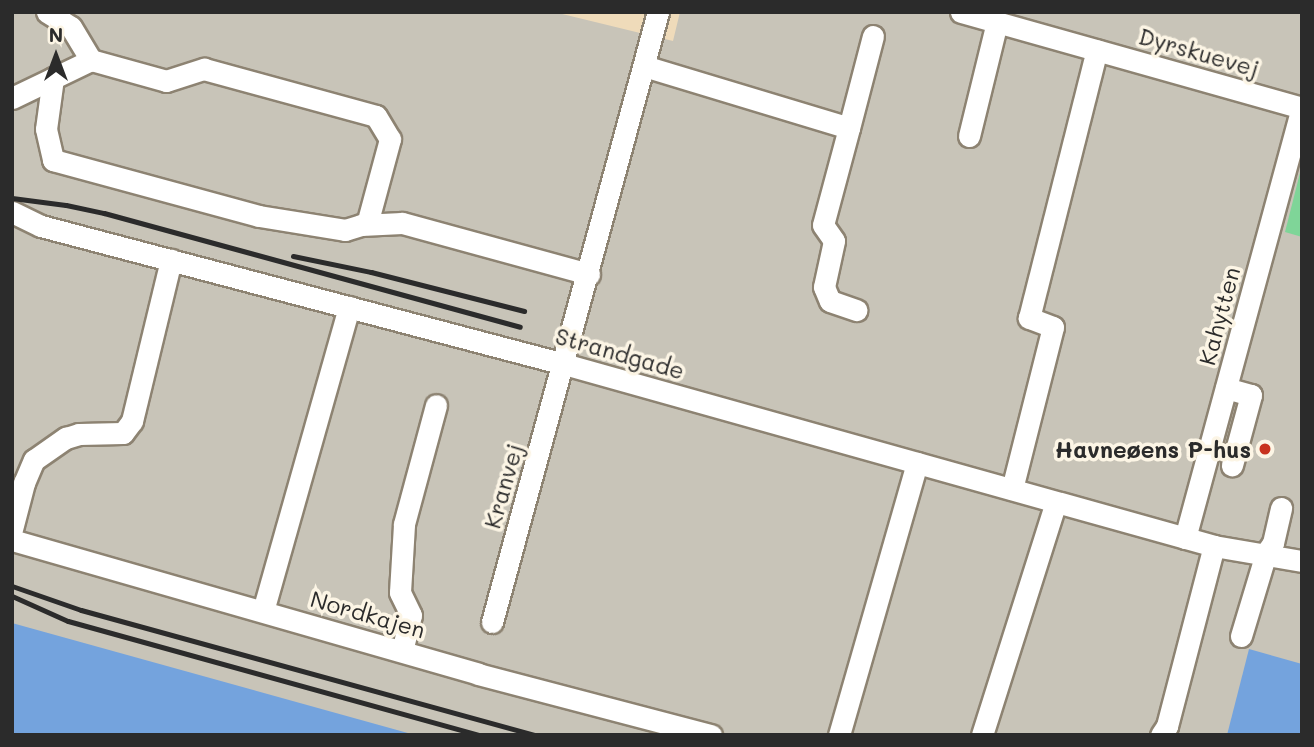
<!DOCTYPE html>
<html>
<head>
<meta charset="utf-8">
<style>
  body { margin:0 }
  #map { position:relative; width:1314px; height:747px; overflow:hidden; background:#efdbba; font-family:Mali,sans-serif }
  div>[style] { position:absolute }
  .industrial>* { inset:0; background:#c8c4b8 }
  .green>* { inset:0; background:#7fd598 }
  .water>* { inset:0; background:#74a3dd }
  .roads { filter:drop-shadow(2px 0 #8d8372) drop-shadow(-2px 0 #8d8372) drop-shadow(0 2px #8d8372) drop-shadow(0 -2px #8d8372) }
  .minor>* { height:21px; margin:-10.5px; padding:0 10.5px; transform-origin:10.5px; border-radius:10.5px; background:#fff }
  .rail>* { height:5px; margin:-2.5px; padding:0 2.5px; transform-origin:2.5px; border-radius:2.5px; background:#2b2b2b }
  .dots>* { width:19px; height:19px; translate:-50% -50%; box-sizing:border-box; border:4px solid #fcf5e5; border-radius:50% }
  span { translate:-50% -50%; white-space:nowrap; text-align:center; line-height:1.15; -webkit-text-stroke:7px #fcf5e5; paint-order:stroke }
  .street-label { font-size:23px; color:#2b2b2b }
  .poi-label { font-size:23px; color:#2b2b2b; font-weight:700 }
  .right { translate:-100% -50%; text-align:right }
  .frame { position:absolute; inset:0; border:14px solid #2b2b2b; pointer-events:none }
  .north { position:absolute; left:21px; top:21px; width:70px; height:70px; -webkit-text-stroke:5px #fcf5e5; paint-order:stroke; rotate:0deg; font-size:19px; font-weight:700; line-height:28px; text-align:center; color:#2b2b2b }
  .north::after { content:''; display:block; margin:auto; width:24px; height:32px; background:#2b2b2b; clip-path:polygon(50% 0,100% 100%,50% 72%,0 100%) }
</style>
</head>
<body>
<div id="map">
  <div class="industrial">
    <i style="clip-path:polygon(12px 12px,554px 12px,673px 41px,680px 12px,1302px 12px,1302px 735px,12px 735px)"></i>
  </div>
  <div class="green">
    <i style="clip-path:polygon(1302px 165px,1302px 237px,1285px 232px)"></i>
  </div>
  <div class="water">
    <i style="clip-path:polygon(12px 623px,415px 735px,12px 735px)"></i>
    <i style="clip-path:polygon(1249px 649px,1302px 664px,1302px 735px,1227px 735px)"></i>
  </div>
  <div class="roads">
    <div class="minor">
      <i style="left:47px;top:12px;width:28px;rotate:32deg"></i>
      <i style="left:71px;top:27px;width:39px;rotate:59deg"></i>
      <i style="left:961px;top:12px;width:354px;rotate:15.7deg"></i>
      <i style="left:644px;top:66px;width:214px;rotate:16.8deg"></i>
      <i style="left:849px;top:128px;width:95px;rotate:-75.4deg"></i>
      <i style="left:53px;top:78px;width:51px;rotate:97.8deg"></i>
      <i style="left:46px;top:129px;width:32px;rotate:77deg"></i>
      <i style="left:53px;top:160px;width:213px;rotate:15.2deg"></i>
      <i style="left:259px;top:216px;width:87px;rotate:9.2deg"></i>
      <i style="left:345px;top:230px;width:17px;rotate:-17deg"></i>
      <i style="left:361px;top:225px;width:41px;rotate:-2.8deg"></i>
      <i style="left:402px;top:223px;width:194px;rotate:15.3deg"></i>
      <i style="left:12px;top:98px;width:88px;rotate:-25.7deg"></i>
      <i style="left:91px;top:60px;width:78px;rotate:15.6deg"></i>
      <i style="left:166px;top:81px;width:40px;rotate:-18deg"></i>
      <i style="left:204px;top:69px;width:178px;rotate:15.3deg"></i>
      <i style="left:376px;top:116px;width:27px;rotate:59deg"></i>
      <i style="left:390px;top:139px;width:88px;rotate:105.1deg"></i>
      <i style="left:849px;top:128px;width:100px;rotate:105deg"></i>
      <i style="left:823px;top:225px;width:19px;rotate:55deg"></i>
      <i style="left:834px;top:241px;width:47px;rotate:102.3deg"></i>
      <i style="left:824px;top:287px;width:15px;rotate:67deg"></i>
      <i style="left:830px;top:301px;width:28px;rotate:19deg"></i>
      <i style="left:969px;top:136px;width:117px;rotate:-76.2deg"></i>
      <i style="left:12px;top:212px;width:32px;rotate:26deg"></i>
      <i style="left:41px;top:226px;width:541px;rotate:14.78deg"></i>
      <i style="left:564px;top:364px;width:675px;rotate:15.64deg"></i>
      <i style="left:1214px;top:546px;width:89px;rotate:9.7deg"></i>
      <i style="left:1226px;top:388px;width:26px;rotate:16deg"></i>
      <i style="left:1251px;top:395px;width:73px;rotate:105.2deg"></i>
      <i style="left:1012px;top:489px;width:167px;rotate:-75.8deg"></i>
      <i style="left:1053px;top:327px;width:26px;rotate:-159deg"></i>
      <i style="left:1029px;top:318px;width:276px;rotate:-75.8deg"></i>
      <i style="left:12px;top:529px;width:48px;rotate:-75.4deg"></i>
      <i style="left:24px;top:483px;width:25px;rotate:-67deg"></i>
      <i style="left:34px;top:460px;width:39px;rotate:-35deg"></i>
      <i style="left:66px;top:438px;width:14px;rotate:-17deg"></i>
      <i style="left:79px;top:434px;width:44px;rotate:-1.3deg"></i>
      <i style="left:123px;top:433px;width:15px;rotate:-53deg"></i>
      <i style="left:132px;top:421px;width:166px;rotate:-76.4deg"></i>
      <i style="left:1185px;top:538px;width:446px;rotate:-74.8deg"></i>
      <i style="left:12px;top:540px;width:485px;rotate:16deg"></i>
      <i style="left:478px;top:674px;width:241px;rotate:14.7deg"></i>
      <i style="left:263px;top:611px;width:316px;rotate:-74.2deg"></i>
      <i style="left:492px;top:622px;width:632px;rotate:-74.78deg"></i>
      <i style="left:1241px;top:636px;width:87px;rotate:-73.2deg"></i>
      <i style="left:1266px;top:553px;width:12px;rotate:-55deg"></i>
      <i style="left:1273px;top:543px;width:36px;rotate:-77deg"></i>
      <i style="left:402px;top:651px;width:37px;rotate:-76deg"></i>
      <i style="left:411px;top:615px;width:25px;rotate:-116deg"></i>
      <i style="left:400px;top:592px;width:68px;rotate:-86.6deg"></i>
      <i style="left:404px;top:524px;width:123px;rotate:-74.9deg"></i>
      <i style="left:839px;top:735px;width:283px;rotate:-74deg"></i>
      <i style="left:982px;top:735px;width:244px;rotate:-72.4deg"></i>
      <i style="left:1161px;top:735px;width:11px;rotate:-56deg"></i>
      <i style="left:1167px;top:726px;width:186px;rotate:-75.4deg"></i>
    </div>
  </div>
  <div class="rail">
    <i style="left:12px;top:198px;width:54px;rotate:7.4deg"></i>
    <i style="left:66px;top:205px;width:39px;rotate:12deg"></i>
    <i style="left:104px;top:213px;width:431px;rotate:15.3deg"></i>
    <i style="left:293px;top:256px;width:80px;rotate:11.6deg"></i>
    <i style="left:371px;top:272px;width:158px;rotate:14.3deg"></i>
    <i style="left:12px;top:586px;width:73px;rotate:19.2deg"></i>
    <i style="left:81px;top:610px;width:470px;rotate:15.4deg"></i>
    <i style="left:12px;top:596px;width:61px;rotate:24.1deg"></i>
    <i style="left:68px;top:621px;width:426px;rotate:15.5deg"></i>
  </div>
  <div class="dots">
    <i style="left:1265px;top:449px;background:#c8321e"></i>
  </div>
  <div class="street-label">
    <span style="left:1199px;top:52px;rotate:16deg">Dyrskuevej</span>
    <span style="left:1219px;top:316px;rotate:-75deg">Kahytten</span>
    <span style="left:620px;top:353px;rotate:16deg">Strandgade</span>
    <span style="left:503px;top:486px;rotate:-74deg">Kranvej</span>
    <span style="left:368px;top:614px;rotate:16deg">Nordkajen</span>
  </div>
  <div class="poi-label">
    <span class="right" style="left:1251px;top:449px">Havneøens P-hus</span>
  </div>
  <div class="frame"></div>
  <div class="north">N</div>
</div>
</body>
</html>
